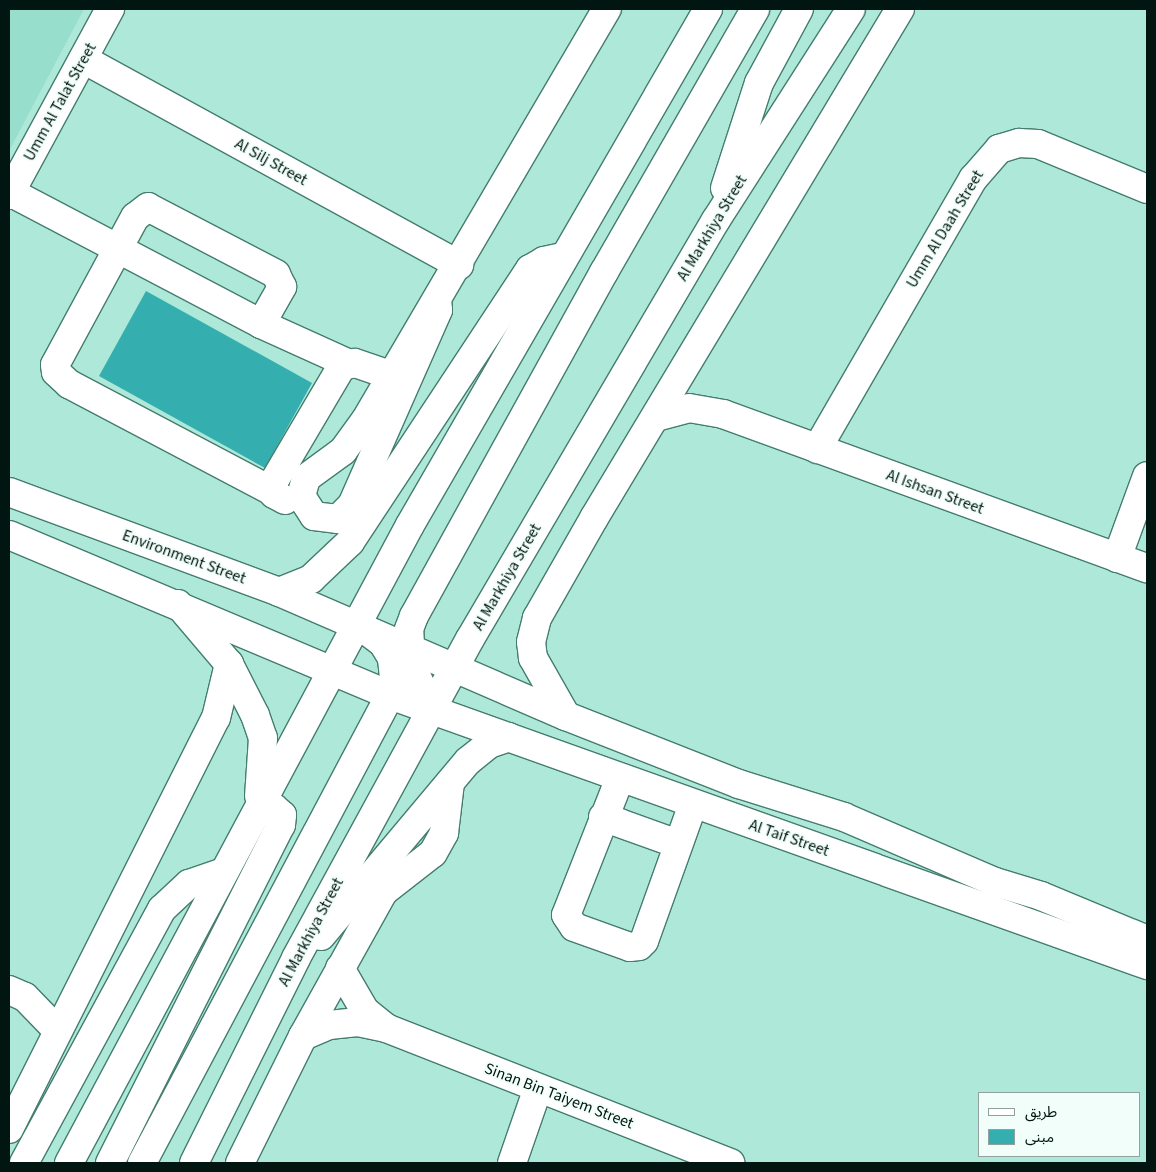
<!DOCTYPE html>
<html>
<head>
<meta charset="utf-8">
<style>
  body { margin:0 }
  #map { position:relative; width:1156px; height:1172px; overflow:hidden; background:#ade8d8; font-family:"Source Sans 3","Noto Sans Arabic",sans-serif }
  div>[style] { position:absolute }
  .built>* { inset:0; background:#98decc }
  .building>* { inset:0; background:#35aeb0 }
  .roads { filter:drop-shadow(1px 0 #447d6f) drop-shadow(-1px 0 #447d6f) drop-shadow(0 1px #447d6f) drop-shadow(0 -1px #447d6f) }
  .minor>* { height:28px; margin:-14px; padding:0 14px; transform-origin:14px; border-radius:14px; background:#fff }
  .highway>* { height:28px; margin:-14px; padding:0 14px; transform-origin:14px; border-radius:14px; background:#fff }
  span { translate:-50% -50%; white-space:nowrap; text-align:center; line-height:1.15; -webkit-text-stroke:4px #f2fefa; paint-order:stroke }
  .street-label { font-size:16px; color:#011611 }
  .frame { position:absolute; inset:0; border:10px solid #011611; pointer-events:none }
  .legend { position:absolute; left:978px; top:1092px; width:162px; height:65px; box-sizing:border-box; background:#f2fefa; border:1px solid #92a19d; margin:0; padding:6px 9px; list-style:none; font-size:15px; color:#011611 }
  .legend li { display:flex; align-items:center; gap:10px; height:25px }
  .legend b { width:25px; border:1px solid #92a19d }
</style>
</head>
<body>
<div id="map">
  <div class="built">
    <i style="clip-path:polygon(9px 9px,84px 9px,9px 151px)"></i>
  </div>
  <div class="building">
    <i style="clip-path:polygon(146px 291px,312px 383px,265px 468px,99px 376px)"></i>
  </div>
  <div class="roads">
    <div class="minor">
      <i style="left:83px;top:59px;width:429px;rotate:28.7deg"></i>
      <i style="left:10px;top:192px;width:284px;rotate:27.7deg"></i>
      <i style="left:261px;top:324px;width:94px;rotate:24.4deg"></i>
      <i style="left:9px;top:195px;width:212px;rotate:-61.5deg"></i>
      <i style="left:437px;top:300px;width:10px;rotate:84deg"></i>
      <i style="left:438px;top:310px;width:213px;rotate:113.8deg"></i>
      <i style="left:352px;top:505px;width:20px;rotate:135deg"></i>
      <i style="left:338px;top:519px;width:24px;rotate:-173deg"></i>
      <i style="left:314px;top:516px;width:24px;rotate:-123deg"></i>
      <i style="left:301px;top:496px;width:19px;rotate:-74deg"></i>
      <i style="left:306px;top:478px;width:46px;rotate:-36.1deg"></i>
      <i style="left:343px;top:451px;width:37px;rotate:-54deg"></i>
      <i style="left:365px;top:421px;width:478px;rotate:-59.6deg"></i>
      <i style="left:261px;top:324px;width:43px;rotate:-60.4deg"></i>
      <i style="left:282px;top:287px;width:14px;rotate:-115deg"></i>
      <i style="left:276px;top:274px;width:144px;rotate:-152.4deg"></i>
      <i style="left:148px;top:207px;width:16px;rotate:142deg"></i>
      <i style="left:135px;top:217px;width:168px;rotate:118.4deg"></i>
      <i style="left:55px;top:365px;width:7px;rotate:82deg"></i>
      <i style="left:56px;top:372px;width:18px;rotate:43deg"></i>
      <i style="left:69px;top:384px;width:229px;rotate:27.8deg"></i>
      <i style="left:656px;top:417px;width:34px;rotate:-15deg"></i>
      <i style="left:689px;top:408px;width:35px;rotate:10deg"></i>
      <i style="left:723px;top:414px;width:451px;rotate:20deg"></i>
      <i style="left:817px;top:449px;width:312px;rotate:-60deg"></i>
      <i style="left:973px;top:179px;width:40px;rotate:-49deg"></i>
      <i style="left:999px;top:149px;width:21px;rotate:-17deg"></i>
      <i style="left:1019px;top:143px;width:19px;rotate:3deg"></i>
      <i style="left:1038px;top:144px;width:118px;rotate:22.4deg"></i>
      <i style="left:9px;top:492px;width:288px;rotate:20.3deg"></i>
      <i style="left:279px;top:592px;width:313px;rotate:23.4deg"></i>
      <i style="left:566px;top:716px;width:186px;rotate:21.5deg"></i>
      <i style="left:739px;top:784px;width:110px;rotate:17.4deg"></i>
      <i style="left:844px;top:817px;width:164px;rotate:23.3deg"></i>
      <i style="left:995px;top:882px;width:48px;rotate:16.9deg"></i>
      <i style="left:1041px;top:896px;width:115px;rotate:22.5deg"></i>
      <i style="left:285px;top:500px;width:13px;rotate:-151deg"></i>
      <i style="left:274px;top:494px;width:11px;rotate:-95deg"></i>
      <i style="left:273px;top:483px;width:136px;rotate:-59.5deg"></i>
      <i style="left:342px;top:366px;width:13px;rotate:-13deg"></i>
      <i style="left:355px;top:363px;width:37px;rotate:19deg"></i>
      <i style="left:9px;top:535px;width:413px;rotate:22.8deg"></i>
      <i style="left:390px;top:695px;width:804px;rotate:19.63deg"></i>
      <i style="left:1117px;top:558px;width:87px;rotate:-69.9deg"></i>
      <i style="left:566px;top:716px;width:67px;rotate:-119.6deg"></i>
      <i style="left:533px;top:658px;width:16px;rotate:-97deg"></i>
      <i style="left:531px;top:642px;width:25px;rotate:-76deg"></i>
      <i style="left:537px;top:618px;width:115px;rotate:-60.3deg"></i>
      <i style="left:594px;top:518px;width:594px;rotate:-58.99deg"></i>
      <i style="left:620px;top:778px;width:147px;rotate:111.5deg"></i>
      <i style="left:566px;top:915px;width:14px;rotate:56deg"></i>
      <i style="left:574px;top:927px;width:59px;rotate:19.7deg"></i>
      <i style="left:630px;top:947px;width:9px;rotate:-6deg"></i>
      <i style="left:639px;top:946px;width:7px;rotate:-45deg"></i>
      <i style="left:644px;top:941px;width:145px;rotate:-70.3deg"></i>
      <i style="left:603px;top:817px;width:80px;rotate:19.8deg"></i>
      <i style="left:340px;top:968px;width:50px;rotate:59.8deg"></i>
      <i style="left:365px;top:1011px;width:27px;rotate:39deg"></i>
      <i style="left:9px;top:990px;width:17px;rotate:24deg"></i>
      <i style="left:25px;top:997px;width:47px;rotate:45.9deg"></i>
      <i style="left:303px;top:1036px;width:28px;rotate:-23deg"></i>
      <i style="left:329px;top:1025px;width:29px;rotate:-6deg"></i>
      <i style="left:358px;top:1022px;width:29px;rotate:12deg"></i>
      <i style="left:386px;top:1028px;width:370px;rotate:21.4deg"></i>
      <i style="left:9px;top:1129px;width:460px;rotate:-63.3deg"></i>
      <i style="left:216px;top:718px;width:56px;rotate:-76.5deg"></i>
      <i style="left:240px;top:1163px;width:142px;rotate:-63.6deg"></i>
      <i style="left:303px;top:1036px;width:165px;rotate:-60.9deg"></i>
      <i style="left:383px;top:892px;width:63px;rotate:-38deg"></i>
      <i style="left:433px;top:853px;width:23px;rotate:-61deg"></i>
      <i style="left:444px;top:833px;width:50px;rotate:-83.2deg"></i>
      <i style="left:512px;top:1163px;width:79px;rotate:-70.9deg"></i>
    </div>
    <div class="highway">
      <i style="left:725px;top:188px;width:110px;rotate:-72.1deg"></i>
      <i style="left:759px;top:83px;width:84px;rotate:-61.6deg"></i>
      <i style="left:279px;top:592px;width:35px;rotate:-22deg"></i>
      <i style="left:311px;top:579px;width:54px;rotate:-43.5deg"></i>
      <i style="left:350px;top:542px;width:327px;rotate:-56.6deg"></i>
      <i style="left:530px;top:269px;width:16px;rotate:-30deg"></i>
      <i style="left:544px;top:261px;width:19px;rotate:-12deg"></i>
      <i style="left:178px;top:604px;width:79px;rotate:49.6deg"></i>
      <i style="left:229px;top:664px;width:57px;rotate:63deg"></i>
      <i style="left:255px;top:715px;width:24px;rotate:71deg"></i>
      <i style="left:263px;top:738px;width:58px;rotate:93.9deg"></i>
      <i style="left:432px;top:710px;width:51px;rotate:-114.5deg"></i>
      <i style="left:411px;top:664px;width:35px;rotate:-93deg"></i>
      <i style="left:409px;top:629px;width:14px;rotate:-69deg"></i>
      <i style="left:414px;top:616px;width:393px;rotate:-61.1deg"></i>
      <i style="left:604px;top:272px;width:303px;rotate:-60.1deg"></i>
      <i style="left:321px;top:936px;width:229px;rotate:-50deg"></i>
      <i style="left:468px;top:761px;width:27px;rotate:-39deg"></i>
      <i style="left:489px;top:744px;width:21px;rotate:-19deg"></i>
      <i style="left:24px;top:1163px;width:289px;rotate:-61.5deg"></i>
      <i style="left:162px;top:909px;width:37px;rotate:-43deg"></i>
      <i style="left:189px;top:884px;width:36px;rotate:-19deg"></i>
      <i style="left:69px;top:1163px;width:723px;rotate:-61.88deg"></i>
      <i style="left:410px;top:525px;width:596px;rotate:-59.99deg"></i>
      <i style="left:110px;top:1163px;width:379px;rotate:-63.2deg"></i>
      <i style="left:281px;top:825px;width:10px;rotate:-84deg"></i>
      <i style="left:282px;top:815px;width:11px;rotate:-139deg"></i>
      <i style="left:274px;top:808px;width:18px;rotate:164deg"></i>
      <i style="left:142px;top:1163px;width:530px;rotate:-62.08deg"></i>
      <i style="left:390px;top:695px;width:17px;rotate:-77deg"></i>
      <i style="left:394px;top:678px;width:20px;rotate:-96deg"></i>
      <i style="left:392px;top:658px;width:17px;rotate:-121deg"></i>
      <i style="left:383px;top:643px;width:30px;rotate:-143deg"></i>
      <i style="left:194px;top:1163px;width:229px;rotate:-63.5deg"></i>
      <i style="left:296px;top:958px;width:363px;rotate:-61.4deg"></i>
      <i style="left:470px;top:639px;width:486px;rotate:-59.6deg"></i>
      <i style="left:716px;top:220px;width:250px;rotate:-57.4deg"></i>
    </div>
  </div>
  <div class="street-label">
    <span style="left:60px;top:102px;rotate:-61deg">Umm Al Talat Street</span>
    <span style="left:271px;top:162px;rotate:29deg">Al Silj Street</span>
    <span style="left:712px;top:228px;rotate:-59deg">Al Markhiya Street</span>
    <span style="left:945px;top:229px;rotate:-59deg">Umm Al Daah Street</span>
    <span style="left:935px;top:492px;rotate:20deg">Al Ishsan Street</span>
    <span style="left:184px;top:557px;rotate:20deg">Environment Street</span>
    <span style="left:507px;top:577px;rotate:-60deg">Al Markhiya Street</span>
    <span style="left:789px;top:838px;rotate:19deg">Al Taif Street</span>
    <span style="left:311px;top:932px;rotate:-62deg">Al Markhiya Street</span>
    <span style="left:559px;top:1096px;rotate:21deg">Sinan Bin Taiyem Street</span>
  </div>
  <div class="frame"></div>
  <ul class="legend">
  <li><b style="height:6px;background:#fff"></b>طريق</li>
  <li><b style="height:14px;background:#35aeb0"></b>مبنى</li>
  </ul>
</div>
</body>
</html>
